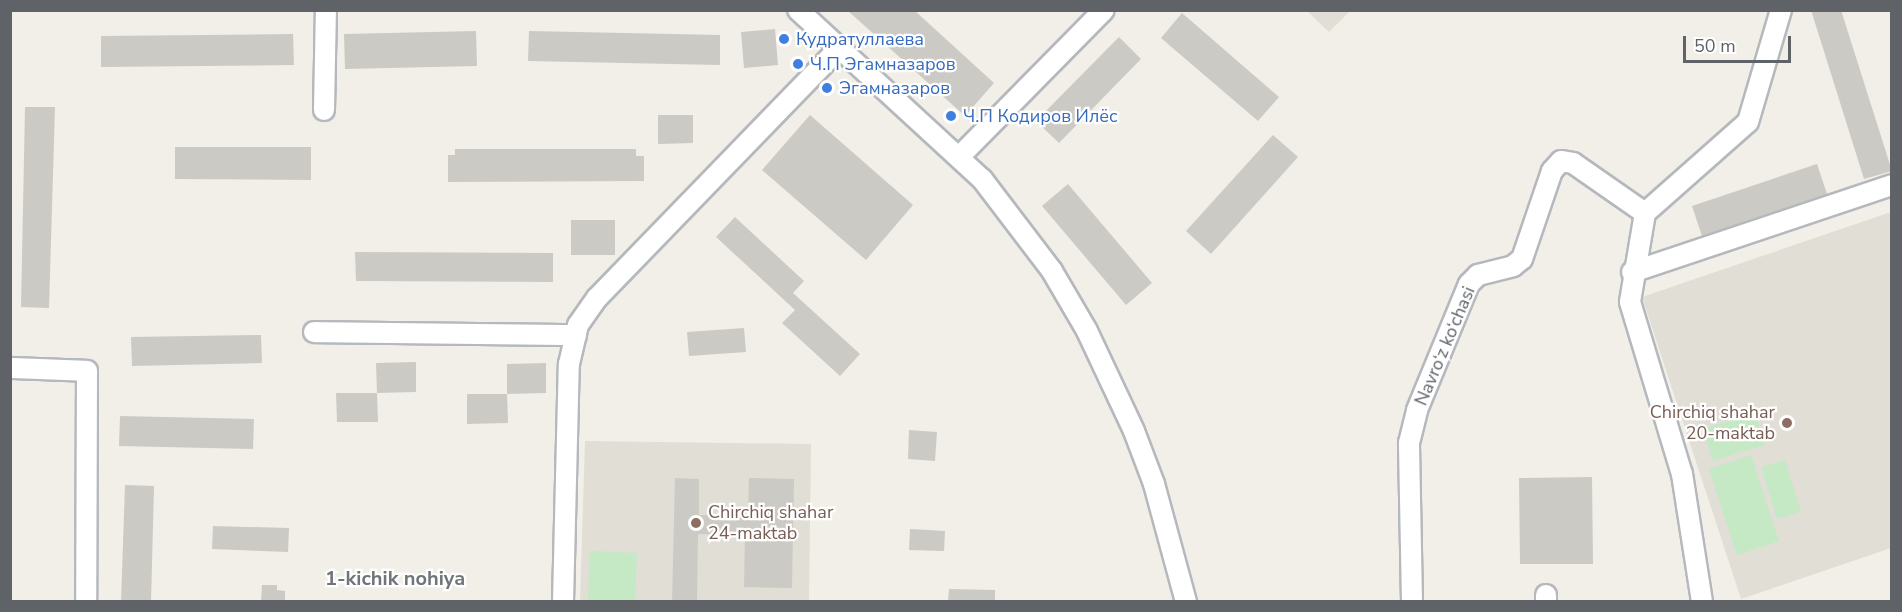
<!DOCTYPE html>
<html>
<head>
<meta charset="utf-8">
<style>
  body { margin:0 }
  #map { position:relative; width:1902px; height:612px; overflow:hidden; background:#f1efe8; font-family:"Nunito Sans",sans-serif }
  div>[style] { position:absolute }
  .education>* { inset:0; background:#e1ded6 }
  .green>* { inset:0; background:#c5e8c5 }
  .building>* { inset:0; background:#cccac5 }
  .roads { filter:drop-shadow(2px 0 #b5b8bc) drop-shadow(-2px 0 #b5b8bc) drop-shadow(0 2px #b5b8bc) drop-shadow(0 -2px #b5b8bc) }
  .minor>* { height:20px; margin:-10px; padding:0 10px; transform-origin:10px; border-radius:10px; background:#fff }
  .dots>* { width:16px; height:16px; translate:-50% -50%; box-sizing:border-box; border:3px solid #fff; border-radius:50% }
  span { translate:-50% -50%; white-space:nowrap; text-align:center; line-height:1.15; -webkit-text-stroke:4.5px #fff; paint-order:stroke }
  .shop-label { font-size:18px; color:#366cbe }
  .left { translate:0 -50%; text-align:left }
  .street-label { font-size:18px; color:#5f6368 }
  .education-label { font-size:18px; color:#785e54 }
  .right { translate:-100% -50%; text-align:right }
  .neighbourhood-label { font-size:20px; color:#70757a; font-weight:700 }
  .frame { position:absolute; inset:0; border:12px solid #5f6368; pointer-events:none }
  .scale { position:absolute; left:1683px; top:36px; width:108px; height:27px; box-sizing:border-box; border:3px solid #5f6368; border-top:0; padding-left:8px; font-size:18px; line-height:21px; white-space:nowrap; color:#5f6368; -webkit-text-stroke:4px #fff; paint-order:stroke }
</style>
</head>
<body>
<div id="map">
  <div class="education">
    <i style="clip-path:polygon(1307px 11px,1350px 11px,1329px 32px)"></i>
    <i style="clip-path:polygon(1891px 212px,1891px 548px,1741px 599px,1642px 297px)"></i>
    <i style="clip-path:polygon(585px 441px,811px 444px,809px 601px,580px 602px)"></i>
  </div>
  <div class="green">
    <i style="clip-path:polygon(1755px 413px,1765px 445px,1713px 461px,1703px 429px)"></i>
    <i style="clip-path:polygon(1751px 455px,1779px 541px,1737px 555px,1709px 469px)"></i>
    <i style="clip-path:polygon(1785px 460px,1801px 512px,1777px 519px,1761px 467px)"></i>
    <i style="clip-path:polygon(590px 551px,637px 553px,635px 601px,588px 601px)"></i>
  </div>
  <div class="building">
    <i style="clip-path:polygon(847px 10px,914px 10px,994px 83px,965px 116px)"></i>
    <i style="clip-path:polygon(1811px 10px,1841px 10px,1892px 171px,1864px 179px)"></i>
    <i style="clip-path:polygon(1182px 13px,1279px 97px,1258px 121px,1161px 38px)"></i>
    <i style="clip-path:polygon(775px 29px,778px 65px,744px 68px,741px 32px)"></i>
    <i style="clip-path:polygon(476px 31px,477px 66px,345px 69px,344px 34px)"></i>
    <i style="clip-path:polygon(529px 31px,720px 35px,720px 65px,528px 61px)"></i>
    <i style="clip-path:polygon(293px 34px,294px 65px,101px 67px,101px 36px)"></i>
    <i style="clip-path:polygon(1119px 37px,1141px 59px,1059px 143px,1036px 121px)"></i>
    <i style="clip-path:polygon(25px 107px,55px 107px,49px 308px,21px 307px)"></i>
    <i style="clip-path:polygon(658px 115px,693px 115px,693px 143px,658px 144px)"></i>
    <i style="clip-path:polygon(810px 115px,913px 205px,866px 260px,762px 170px)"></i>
    <i style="clip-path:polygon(1273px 135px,1298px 157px,1211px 254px,1186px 231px)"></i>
    <i style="clip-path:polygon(175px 147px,311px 147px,311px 180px,175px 179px)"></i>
    <i style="clip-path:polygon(455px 149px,636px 149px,636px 156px,644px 156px,644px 181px,448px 182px,448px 155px,455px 155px)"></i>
    <i style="clip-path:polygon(1817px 164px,1827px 194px,1702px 236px,1692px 206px)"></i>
    <i style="clip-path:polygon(1068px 184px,1152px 283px,1126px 305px,1042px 206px)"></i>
    <i style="clip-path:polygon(735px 217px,804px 281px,793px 293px,860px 354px,840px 376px,782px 323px,795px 310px,716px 237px)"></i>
    <i style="clip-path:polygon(571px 220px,615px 220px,615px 255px,571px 255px)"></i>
    <i style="clip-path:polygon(355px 252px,553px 253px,553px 282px,356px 281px)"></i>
    <i style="clip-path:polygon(744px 328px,746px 352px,689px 356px,687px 332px)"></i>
    <i style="clip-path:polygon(261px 335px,262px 363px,132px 366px,131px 337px)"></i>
    <i style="clip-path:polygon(416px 362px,416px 392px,377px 393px,376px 363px)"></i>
    <i style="clip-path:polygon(546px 363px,546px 393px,507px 394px,507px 364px)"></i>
    <i style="clip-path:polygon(336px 393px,377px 393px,378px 422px,337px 422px)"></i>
    <i style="clip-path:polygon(467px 394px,507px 394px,508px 423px,467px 424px)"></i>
    <i style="clip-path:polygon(120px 416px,254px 419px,253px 449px,119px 446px)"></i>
    <i style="clip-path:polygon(909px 430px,937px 432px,935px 461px,908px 459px)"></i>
    <i style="clip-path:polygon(1592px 477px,1593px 564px,1520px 564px,1519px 478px)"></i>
    <i style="clip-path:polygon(675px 478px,699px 479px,699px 515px,748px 516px,749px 478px,794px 479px,792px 588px,744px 587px,745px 535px,698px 534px,697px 602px,672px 602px)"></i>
    <i style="clip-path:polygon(125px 485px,154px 486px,151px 602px,121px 602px)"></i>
    <i style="clip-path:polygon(213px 526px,289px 528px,288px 552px,212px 549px)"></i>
    <i style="clip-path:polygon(910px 529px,945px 531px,944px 551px,909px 550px)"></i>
    <i style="clip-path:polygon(262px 585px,277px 585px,277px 590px,285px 591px,285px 602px,261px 602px)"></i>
    <i style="clip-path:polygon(949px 589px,995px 590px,995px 602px,948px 602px)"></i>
  </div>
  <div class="roads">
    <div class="minor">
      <i style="left:798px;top:10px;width:250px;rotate:42.6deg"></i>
      <i style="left:982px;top:179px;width:116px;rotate:52.7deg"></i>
      <i style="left:1052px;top:271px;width:69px;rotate:59.7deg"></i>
      <i style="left:1087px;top:331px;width:110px;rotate:64.8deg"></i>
      <i style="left:1134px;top:431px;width:57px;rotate:69.3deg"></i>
      <i style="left:1154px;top:484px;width:122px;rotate:74.8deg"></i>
      <i style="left:324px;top:110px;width:100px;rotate:-88.9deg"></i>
      <i style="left:959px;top:157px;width:206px;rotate:-45.4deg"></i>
      <i style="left:1645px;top:213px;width:90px;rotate:99.6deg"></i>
      <i style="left:1630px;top:302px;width:180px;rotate:73.2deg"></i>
      <i style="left:1682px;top:474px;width:130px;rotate:81.1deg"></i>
      <i style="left:1632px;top:272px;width:274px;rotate:-18.5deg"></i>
      <i style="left:314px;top:332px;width:262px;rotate:0.7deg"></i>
      <i style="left:10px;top:368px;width:77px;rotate:2.2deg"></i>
      <i style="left:87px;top:371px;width:231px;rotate:90.2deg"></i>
      <i style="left:1546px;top:595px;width:7px;rotate:90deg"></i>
      <i style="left:563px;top:602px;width:238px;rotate:-88.6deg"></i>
      <i style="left:569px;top:364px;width:40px;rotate:-77deg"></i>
      <i style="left:578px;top:325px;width:33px;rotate:-55deg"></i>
      <i style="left:597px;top:298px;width:349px;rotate:-45.9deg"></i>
      <i style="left:1412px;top:602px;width:159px;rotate:-91.1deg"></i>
      <i style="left:1409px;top:443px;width:34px;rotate:-76deg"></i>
      <i style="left:1417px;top:410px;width:136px;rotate:-67.6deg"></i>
      <i style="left:1469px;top:284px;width:13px;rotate:-45deg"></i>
      <i style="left:1478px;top:275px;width:36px;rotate:-14deg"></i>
      <i style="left:1513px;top:266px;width:11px;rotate:-38deg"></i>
      <i style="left:1522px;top:259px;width:93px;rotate:-71.2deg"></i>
      <i style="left:1552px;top:171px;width:13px;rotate:-48deg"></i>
      <i style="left:1561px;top:161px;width:12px;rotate:9deg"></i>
      <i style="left:1573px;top:163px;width:88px;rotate:34.8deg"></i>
      <i style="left:1645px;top:213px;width:137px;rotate:-41.5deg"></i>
      <i style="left:1748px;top:122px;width:117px;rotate:-73.6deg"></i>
    </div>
  </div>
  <div class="dots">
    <i style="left:784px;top:39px;background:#3f7fe0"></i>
    <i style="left:798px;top:64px;background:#3f7fe0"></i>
    <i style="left:827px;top:88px;background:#3f7fe0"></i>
    <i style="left:951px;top:116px;background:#3f7fe0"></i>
    <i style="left:1787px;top:423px;background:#8d6e63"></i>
    <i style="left:696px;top:523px;background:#8d6e63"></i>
  </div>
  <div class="shop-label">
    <span class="left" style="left:796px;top:39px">Кудратуллаева</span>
    <span class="left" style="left:810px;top:64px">Ч.П Эгамназаров</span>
    <span class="left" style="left:839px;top:88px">Эгамназаров</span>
    <span class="left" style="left:963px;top:116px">Ч.П Кодиров Илёс</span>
  </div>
  <div class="street-label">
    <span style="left:1445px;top:346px;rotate:-67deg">Navro‘z ko‘chasi</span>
  </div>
  <div class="education-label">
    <span class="right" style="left:1775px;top:423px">Chirchiq shahar<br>20-maktab</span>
    <span class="left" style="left:708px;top:523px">Chirchiq shahar<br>24-maktab</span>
  </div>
  <div class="neighbourhood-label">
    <span style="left:395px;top:578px">1-kichik nohiya</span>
  </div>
  <div class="frame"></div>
  <div class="scale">50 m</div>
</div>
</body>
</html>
